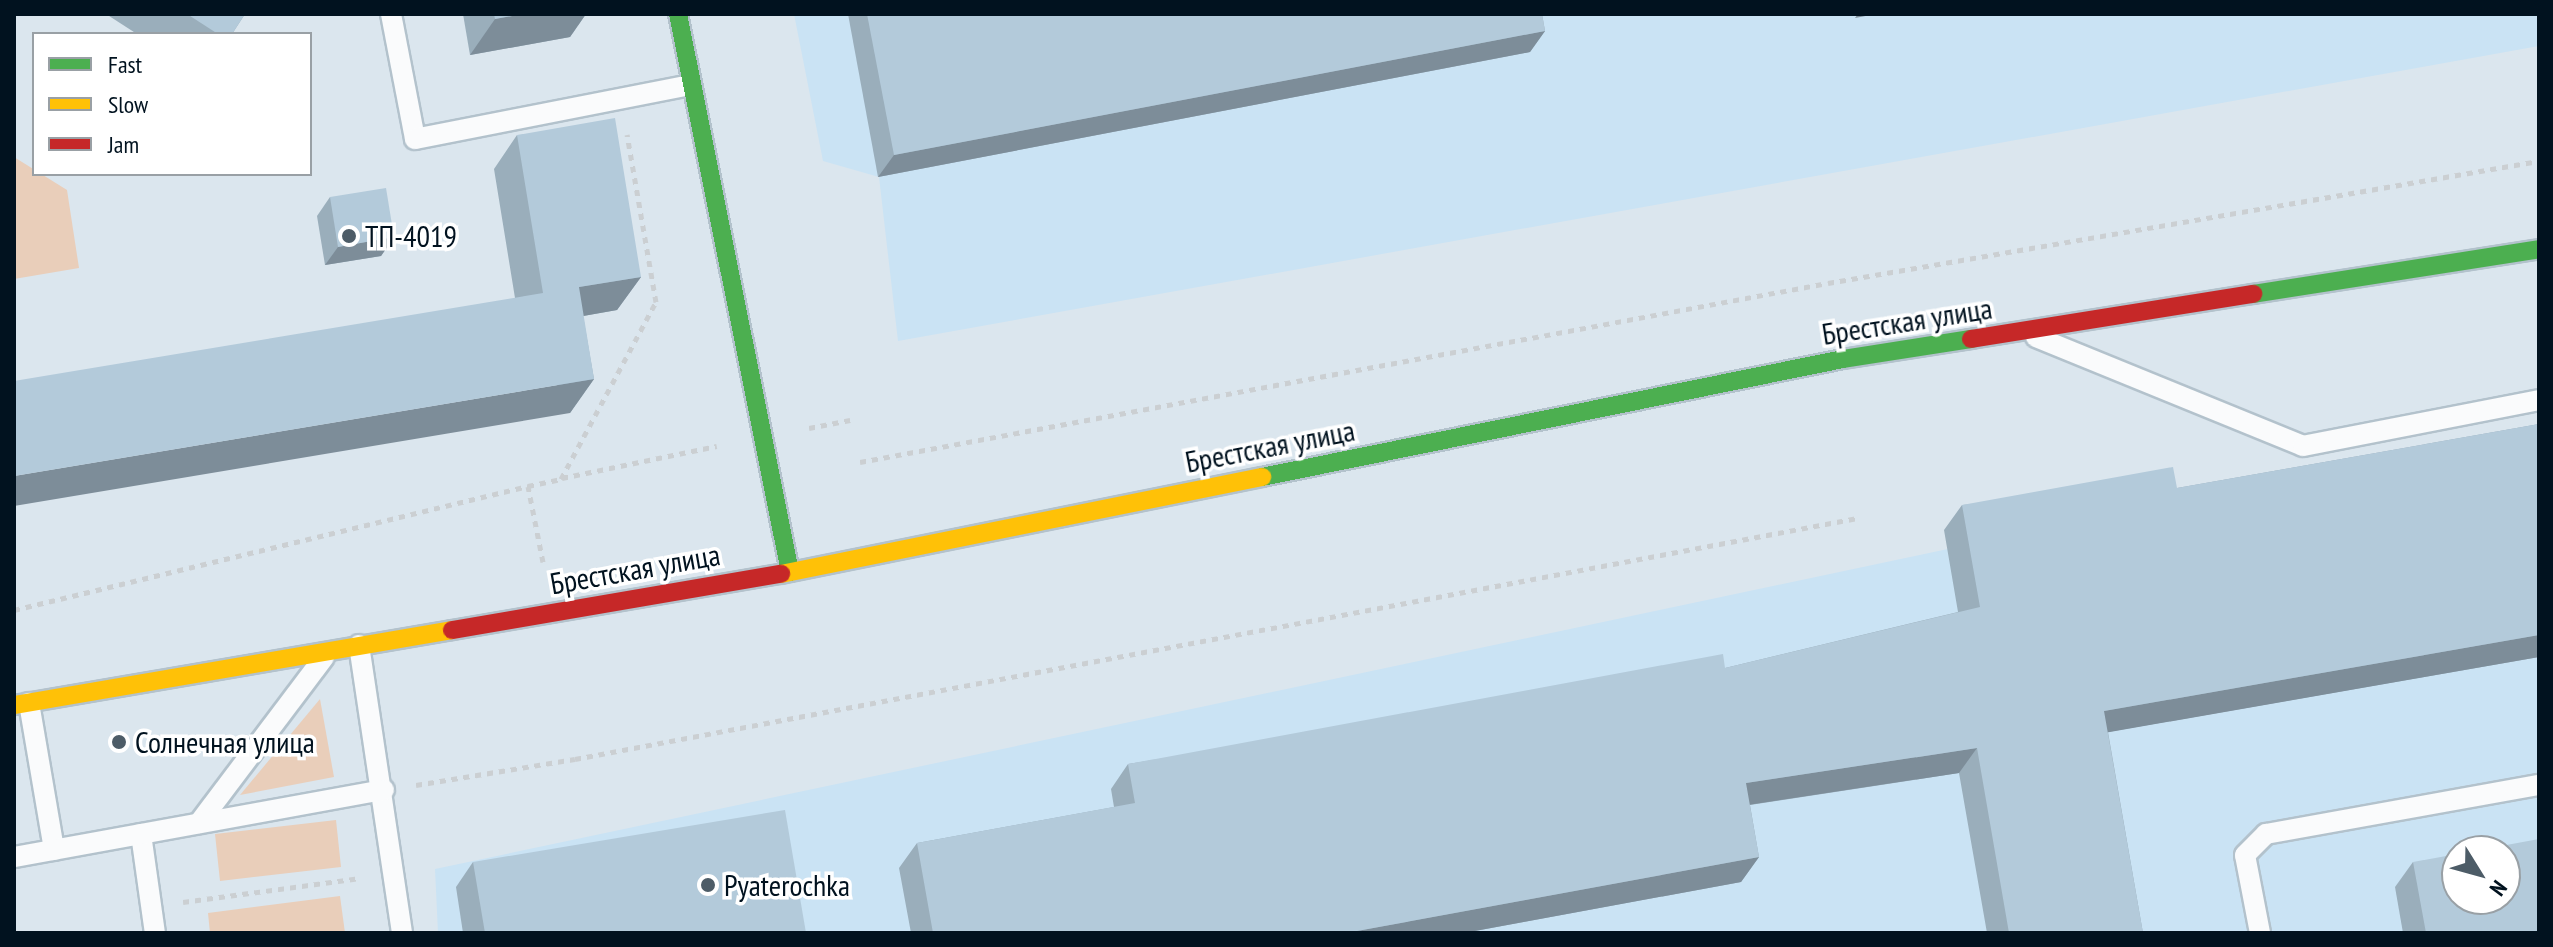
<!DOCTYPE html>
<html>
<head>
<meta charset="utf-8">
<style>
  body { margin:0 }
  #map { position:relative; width:2553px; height:947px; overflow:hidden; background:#dbe6ee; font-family:"PT Sans Narrow",sans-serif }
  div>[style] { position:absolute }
  .built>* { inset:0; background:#cae3f4 }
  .green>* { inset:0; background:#e9ceba }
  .path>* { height:5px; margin-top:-2.5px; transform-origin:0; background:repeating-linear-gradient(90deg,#cbcfd2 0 6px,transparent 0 12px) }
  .roads { filter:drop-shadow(2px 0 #b3c2cc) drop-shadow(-2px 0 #b3c2cc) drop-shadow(0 2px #b3c2cc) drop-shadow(0 -2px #b3c2cc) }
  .lane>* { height:20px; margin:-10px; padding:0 10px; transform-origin:10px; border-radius:10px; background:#fafbfc }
  .fast>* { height:18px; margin:-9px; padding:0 9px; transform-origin:9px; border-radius:9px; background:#4caf50 }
  .slow>* { height:18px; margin:-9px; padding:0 9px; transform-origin:9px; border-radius:9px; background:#ffc107 }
  .jam>* { height:18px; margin:-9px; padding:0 9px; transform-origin:9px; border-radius:9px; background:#c62828 }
  .wall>* { inset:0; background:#9aaebb }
  .shaded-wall>* { inset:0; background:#7d8d99 }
  .building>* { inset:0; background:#b3cada }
  .dots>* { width:22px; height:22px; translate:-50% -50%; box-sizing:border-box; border:4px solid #fff; border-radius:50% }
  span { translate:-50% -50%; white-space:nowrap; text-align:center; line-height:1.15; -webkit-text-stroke:7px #fff; paint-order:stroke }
  .poi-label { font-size:30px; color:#01121f }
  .left { translate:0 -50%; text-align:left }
  .street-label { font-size:30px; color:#01121f }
  .frame { position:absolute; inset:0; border:16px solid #01121f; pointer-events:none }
  .legend { position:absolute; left:32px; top:32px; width:280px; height:144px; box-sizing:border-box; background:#fff; border:2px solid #99a0a5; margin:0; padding:10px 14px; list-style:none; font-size:24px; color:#01121f }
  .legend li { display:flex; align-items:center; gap:16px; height:40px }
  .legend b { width:40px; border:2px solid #99a0a5 }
  .north { position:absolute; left:2441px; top:835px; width:80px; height:80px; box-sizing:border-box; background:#fff; border:2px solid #99a0a5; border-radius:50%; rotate:127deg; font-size:22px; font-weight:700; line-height:32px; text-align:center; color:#01121f }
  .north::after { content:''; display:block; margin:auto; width:28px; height:36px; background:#4d5c67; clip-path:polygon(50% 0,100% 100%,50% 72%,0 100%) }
</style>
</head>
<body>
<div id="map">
  <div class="built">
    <i style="clip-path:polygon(794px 14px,2539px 14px,2539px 46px,898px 341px,879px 177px,823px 161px)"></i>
    <i style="clip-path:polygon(evenodd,2539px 424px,2539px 933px,438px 933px,435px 869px,2539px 424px,2457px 851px,2505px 851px,2505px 899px,2457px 899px,2457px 851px)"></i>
  </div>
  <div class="green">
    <i style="clip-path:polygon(14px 157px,67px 190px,79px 268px,14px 279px)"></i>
    <i style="clip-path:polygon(320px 699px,334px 777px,240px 795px)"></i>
    <i style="clip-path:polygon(336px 820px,341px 867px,220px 881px,215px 834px)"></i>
    <i style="clip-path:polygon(340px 896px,345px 933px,210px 933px,208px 913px)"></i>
  </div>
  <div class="path">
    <i style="left:809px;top:428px;width:42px;rotate:-11deg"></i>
    <i style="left:860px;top:462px;width:984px;rotate:-10.48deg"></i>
    <i style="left:1828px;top:283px;width:721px;rotate:-9.74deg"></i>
    <i style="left:562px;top:478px;width:158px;rotate:-11.7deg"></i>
    <i style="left:543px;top:562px;width:77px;rotate:-101.2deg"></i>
    <i style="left:528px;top:486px;width:34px;rotate:-12deg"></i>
    <i style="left:561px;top:479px;width:201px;rotate:-61.8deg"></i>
    <i style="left:656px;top:302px;width:170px;rotate:-99.8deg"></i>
    <i style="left:14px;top:610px;width:529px;rotate:-13.56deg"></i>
    <i style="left:416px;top:785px;width:161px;rotate:-9.3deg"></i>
    <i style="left:575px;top:759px;width:1305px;rotate:-10.64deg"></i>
    <i style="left:183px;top:902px;width:179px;rotate:-7.7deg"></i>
  </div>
  <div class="roads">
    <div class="lane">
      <i style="left:391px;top:14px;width:127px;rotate:79.1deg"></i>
      <i style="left:415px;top:139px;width:281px;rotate:-11.1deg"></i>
      <i style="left:2036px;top:337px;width:288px;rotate:22.2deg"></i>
      <i style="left:2303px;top:446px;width:240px;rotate:-11deg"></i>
      <i style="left:359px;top:645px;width:291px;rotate:81.5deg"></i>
      <i style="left:29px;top:703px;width:149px;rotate:80.3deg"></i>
      <i style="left:199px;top:823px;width:208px;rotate:-53deg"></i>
      <i style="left:141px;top:834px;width:100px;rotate:82deg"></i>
      <i style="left:14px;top:857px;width:376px;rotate:-10.3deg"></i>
      <i style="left:2260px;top:933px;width:79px;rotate:-100.9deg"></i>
      <i style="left:2245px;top:855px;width:30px;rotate:-45deg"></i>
      <i style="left:2266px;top:834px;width:277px;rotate:-10.2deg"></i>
    </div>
    <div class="fast">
      <i style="left:678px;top:14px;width:569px;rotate:78.65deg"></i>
      <i style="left:2253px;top:294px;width:290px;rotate:-8.9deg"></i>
      <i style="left:1262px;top:477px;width:593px;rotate:-11.48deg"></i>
      <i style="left:1843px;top:359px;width:130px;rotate:-8.9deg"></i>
    </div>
    <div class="slow">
      <i style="left:781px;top:574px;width:491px;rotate:-11.4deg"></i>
      <i style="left:14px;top:705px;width:444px;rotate:-9.7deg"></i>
    </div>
    <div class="jam">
      <i style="left:1971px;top:339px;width:286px;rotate:-9.1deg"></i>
      <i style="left:452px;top:630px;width:334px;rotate:-9.7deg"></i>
    </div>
  </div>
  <div class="wall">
    <i style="clip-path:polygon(106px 14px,245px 14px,232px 34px,137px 34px)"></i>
    <i style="clip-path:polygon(463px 14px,586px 14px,570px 37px,470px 55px)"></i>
    <i style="clip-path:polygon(848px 14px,1542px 14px,1545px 31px,1530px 52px,878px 177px)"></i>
    <i style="clip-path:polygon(517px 135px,641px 277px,617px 310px,583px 316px,594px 379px,570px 413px,515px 298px,494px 169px)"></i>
    <i style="clip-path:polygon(330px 197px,394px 237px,381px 256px,325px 265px,317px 216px)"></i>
    <i style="clip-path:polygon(2539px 424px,2539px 657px,2108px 732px,2143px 933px,1987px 933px,1959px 773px,1750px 805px,1759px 857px,1741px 882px,1464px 933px,911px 933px,899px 868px,917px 843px,1114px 807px,1111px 789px,1128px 764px,1725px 668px,1958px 612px,1944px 530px,1962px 505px,2177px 488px)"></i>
    <i style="clip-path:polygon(473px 862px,806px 933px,463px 933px,456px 887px)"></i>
    <i style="clip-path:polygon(2413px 862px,2539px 933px,2403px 933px,2395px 887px)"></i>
  </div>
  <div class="shaded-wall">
    <i style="clip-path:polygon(523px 14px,586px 14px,570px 37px,470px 55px,495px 19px)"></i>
    <i style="clip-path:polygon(1858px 14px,1876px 14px,1855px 18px)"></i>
    <i style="clip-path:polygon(1545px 31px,1530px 52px,878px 177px,894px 155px)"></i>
    <i style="clip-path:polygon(394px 237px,381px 256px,325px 265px,338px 247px)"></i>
    <i style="clip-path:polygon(641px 277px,617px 310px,555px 321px,579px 287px)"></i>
    <i style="clip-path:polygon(594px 379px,570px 413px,14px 506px,14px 476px)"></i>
    <i style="clip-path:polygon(2539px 635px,2539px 657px,2087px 736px,2104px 711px)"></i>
    <i style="clip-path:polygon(1977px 748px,1959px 773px,1728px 808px,1746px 783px)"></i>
    <i style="clip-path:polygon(1759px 857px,1741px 882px,1464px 933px,1346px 933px)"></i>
  </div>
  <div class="building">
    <i style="clip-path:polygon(187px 14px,245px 14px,232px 34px,218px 34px)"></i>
    <i style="clip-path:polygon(494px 14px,523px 14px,495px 19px)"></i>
    <i style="clip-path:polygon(867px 14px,1542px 14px,1545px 31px,894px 155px)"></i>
    <i style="clip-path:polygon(615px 118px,641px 277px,579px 287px,594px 379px,14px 476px,14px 381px,543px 293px,517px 135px)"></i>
    <i style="clip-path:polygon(386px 188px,394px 237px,338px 247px,330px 197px)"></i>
    <i style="clip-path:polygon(2539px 424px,2539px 635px,2104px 711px,2143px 933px,2009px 933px,1977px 748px,1746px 783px,1759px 857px,1346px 933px,933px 933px,917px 843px,1135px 803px,1128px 764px,1723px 654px,1725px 668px,1980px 607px,1962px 505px,2173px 467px,2177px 488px)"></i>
    <i style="clip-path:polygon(785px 810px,806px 933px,485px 933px,473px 862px)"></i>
    <i style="clip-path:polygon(2539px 839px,2539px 933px,2426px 933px,2413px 862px,2457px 854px,2457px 899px,2505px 899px,2505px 851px,2474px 851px)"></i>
  </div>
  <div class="dots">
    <i style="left:349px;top:236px;background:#4d5c67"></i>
    <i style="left:119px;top:742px;background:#4d5c67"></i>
    <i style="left:708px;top:885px;background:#4d5c67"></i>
  </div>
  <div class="poi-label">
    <span class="left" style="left:365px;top:236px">ТП-4019</span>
    <span class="left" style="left:135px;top:742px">Солнечная улица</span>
    <span class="left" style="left:724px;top:885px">Pyaterochka</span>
  </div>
  <div class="street-label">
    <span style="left:1907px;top:321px;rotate:-9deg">Брестская улица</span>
    <span style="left:1270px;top:446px;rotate:-11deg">Брестская улица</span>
    <span style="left:635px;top:569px;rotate:-10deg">Брестская улица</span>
  </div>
  <div class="frame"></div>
  <ul class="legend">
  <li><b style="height:10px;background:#4caf50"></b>Fast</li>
  <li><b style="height:10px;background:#ffc107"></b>Slow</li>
  <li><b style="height:10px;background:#c62828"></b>Jam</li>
  </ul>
  <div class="north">N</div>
</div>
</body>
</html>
